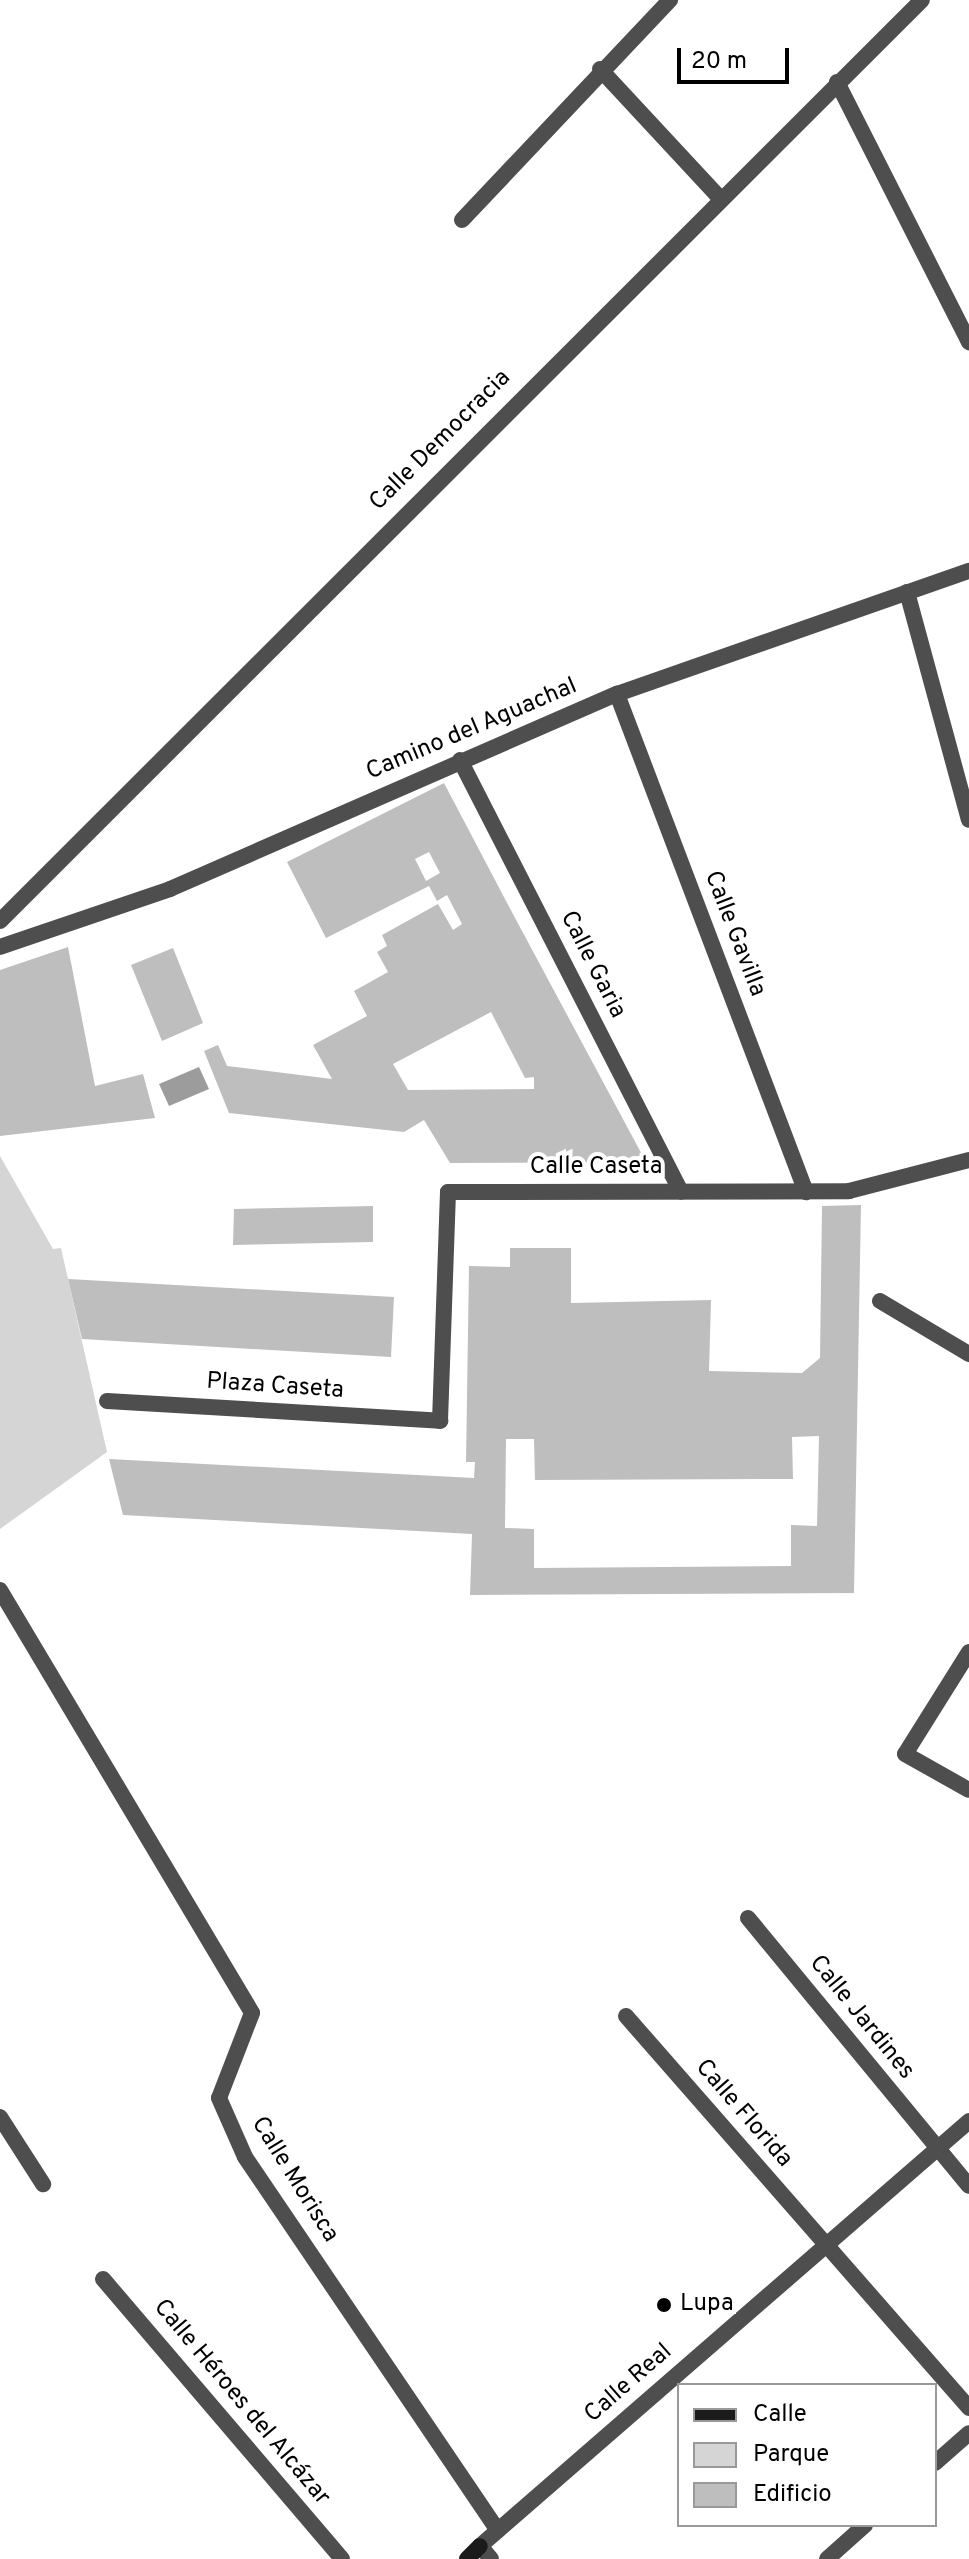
<!DOCTYPE html>
<html>
<head>
<meta charset="utf-8">
<style>
  body { margin:0 }
  #map { position:relative; width:969px; height:2559px; overflow:hidden; background:#fff; font-family:Overpass,sans-serif }
  div>[style] { position:absolute }
  .green>* { inset:0; background:#d5d5d5 }
  .water>* { inset:0; background:#9c9c9c }
  .building>* { inset:0; background:#bebebe }
  .street>* { height:16px; margin:-8px; padding:0 8px; transform-origin:8px; border-radius:8px; background:#4e4e4e }
  .secondary>* { height:16px; margin:-8px; padding:0 8px; transform-origin:8px; border-radius:8px; background:#1b1b1b }
  .dots>* { width:22px; height:22px; translate:-50% -50%; box-sizing:border-box; border:4px solid #fff; border-radius:50% }
  span { translate:-50% -50%; white-space:nowrap; text-align:center; line-height:1.15; -webkit-text-stroke:8px #fff; paint-order:stroke }
  .street-label { font-size:24px; color:#000 }
  .poi-label { font-size:24px; color:#000 }
  .left { translate:0 -50%; text-align:left }
  .legend { position:absolute; left:677px; top:2383px; width:260px; height:144px; box-sizing:border-box; background:#fff; border:2px solid #999; margin:0; padding:10px 14px; list-style:none; font-size:24px; color:#000 }
  .legend li { display:flex; align-items:center; gap:16px; height:40px }
  .legend b { width:40px; border:2px solid #999 }
  .scale { position:absolute; left:677px; top:48px; width:112px; height:36px; box-sizing:border-box; border:4px solid #000; border-top:0; padding-left:10px; font-size:24px; line-height:28px; white-space:nowrap; color:#000; -webkit-text-stroke:6px #fff; paint-order:stroke }
</style>
</head>
<body>
<div id="map">
  <div class="green">
    <i style="clip-path:polygon(0 1156px,53px 1249px,61px 1248px,107px 1452px,0 1529px)"></i>
  </div>
  <div class="water">
    <i style="clip-path:polygon(199px 1067px,209px 1089px,169px 1106px,159px 1084px)"></i>
  </div>
  <div class="building">
    <i style="clip-path:polygon(evenodd,444px 783px,514px 916px,646px 1162px,450px 1163px,424px 1120px,404px 1132px,229px 1113px,204px 1051px,218px 1045px,227px 1066px,332px 1079px,313px 1045px,367px 1016px,354px 991px,388px 972px,377px 952px,387px 946px,382px 935px,438px 904px,453px 930px,462px 924px,447px 895px,437px 901px,429px 886px,326px 938px,287px 862px,444px 783px,429px 852px,440px 873px,426px 881px,415px 859px,429px 852px,444px 783px,491px 1012px,525px 1078px,534px 1077px,534px 1089px,408px 1090px,393px 1064px,491px 1012px)"></i>
    <i style="clip-path:polygon(68px 947px,95px 1086px,143px 1074px,155px 1118px,0 1136px,0 970px)"></i>
    <i style="clip-path:polygon(173px 948px,203px 1023px,162px 1041px,131px 965px)"></i>
    <i style="clip-path:polygon(evenodd,861px 1205px,854px 1593px,470px 1595px,472px 1534px,123px 1515px,109px 1459px,474px 1478px,475px 1462px,466px 1462px,469px 1266px,510px 1267px,510px 1248px,571px 1248px,571px 1303px,711px 1300px,709px 1371px,802px 1373px,820px 1358px,822px 1206px,861px 1205px,819px 1436px,817px 1526px,791px 1525px,791px 1566px,534px 1568px,534px 1529px,505px 1528px,506px 1439px,534px 1439px,535px 1480px,793px 1479px,792px 1437px,819px 1436px)"></i>
    <i style="clip-path:polygon(373px 1206px,373px 1242px,233px 1245px,234px 1209px)"></i>
    <i style="clip-path:polygon(68px 1279px,394px 1297px,391px 1357px,82px 1339px)"></i>
  </div>
  <div class="street">
    <i style="left:600px;top:69px;width:175px;rotate:47.1deg"></i>
    <i style="left:837px;top:82px;width:292px;rotate:63.1deg"></i>
    <i style="left:462px;top:220px;width:303px;rotate:-46.6deg"></i>
    <i style="left:907px;top:592px;width:236px;rotate:74.8deg"></i>
    <i style="left:617px;top:694px;width:533px;rotate:69.22deg"></i>
    <i style="left:460px;top:760px;width:485px;rotate:62.9deg"></i>
    <i style="left:0;top:921px;width:1303px;rotate:-44.97deg"></i>
    <i style="left:0;top:947px;width:180px;rotate:-18.8deg"></i>
    <i style="left:170px;top:889px;width:488px;rotate:-23.6deg"></i>
    <i style="left:617px;top:694px;width:373px;rotate:-19.3deg"></i>
    <i style="left:880px;top:1301px;width:104px;rotate:30.8deg"></i>
    <i style="left:107px;top:1401px;width:334px;rotate:3.4deg"></i>
    <i style="left:440px;top:1421px;width:229px;rotate:-88deg"></i>
    <i style="left:448px;top:1192px;width:401px;rotate:-0.1deg"></i>
    <i style="left:849px;top:1191px;width:124px;rotate:-14.5deg"></i>
    <i style="left:0;top:1590px;width:492px;rotate:59.2deg"></i>
    <i style="left:252px;top:2013px;width:91px;rotate:111.2deg"></i>
    <i style="left:219px;top:2098px;width:64px;rotate:66.2deg"></i>
    <i style="left:245px;top:2157px;width:451px;rotate:55.9deg"></i>
    <i style="left:969px;top:1652px;width:120px;rotate:122.1deg"></i>
    <i style="left:905px;top:1754px;width:73px;rotate:29.4deg"></i>
    <i style="left:748px;top:1918px;width:347px;rotate:50.5deg"></i>
    <i style="left:626px;top:2016px;width:521px;rotate:48.81deg"></i>
    <i style="left:0;top:2117px;width:80px;rotate:57.3deg"></i>
    <i style="left:103px;top:2279px;width:368px;rotate:49.5deg"></i>
    <i style="left:935px;top:2463px;width:45px;rotate:-41.4deg"></i>
    <i style="left:491px;top:2559px;width:17px;rotate:-130deg"></i>
    <i style="left:480px;top:2546px;width:648px;rotate:-40.99deg"></i>
    <i style="left:827px;top:2559px;width:51px;rotate:-41.8deg"></i>
  </div>
  <div class="secondary">
    <i style="left:467px;top:2559px;width:18px;rotate:-45deg"></i>
  </div>
  <div class="dots">
    <i style="left:664px;top:2305px;background:#000"></i>
  </div>
  <div class="street-label">
    <span style="left:441px;top:441px;rotate:-45deg">Calle Democracia</span>
    <span style="left:472px;top:730px;rotate:-23deg">Camino del Aguachal</span>
    <span style="left:734px;top:934px;rotate:69deg">Calle Gavilla</span>
    <span style="left:592px;top:965px;rotate:63deg">Calle Garia</span>
    <span style="left:596px;top:1168px">Calle Caseta</span>
    <span style="left:275px;top:1387px;rotate:4deg">Plaza Caseta</span>
    <span style="left:861px;top:2018px;rotate:51deg">Calle Jardines</span>
    <span style="left:743px;top:2114px;rotate:49deg">Calle Florida</span>
    <span style="left:294px;top:2180px;rotate:58deg">Calle Morisca</span>
    <span style="left:629px;top:2384px;rotate:-41deg">Calle Real</span>
    <span style="left:241px;top:2403px;rotate:50deg">Calle Héroes del Alcázar</span>
  </div>
  <div class="poi-label">
    <span class="left" style="left:680px;top:2305px">Lupa</span>
  </div>
  <ul class="legend">
  <li><b style="height:10px;background:#1b1b1b"></b>Calle</li>
  <li><b style="height:22px;background:#d5d5d5"></b>Parque</li>
  <li><b style="height:22px;background:#bebebe"></b>Edificio</li>
  </ul>
  <div class="scale">20 m</div>
</div>
</body>
</html>
